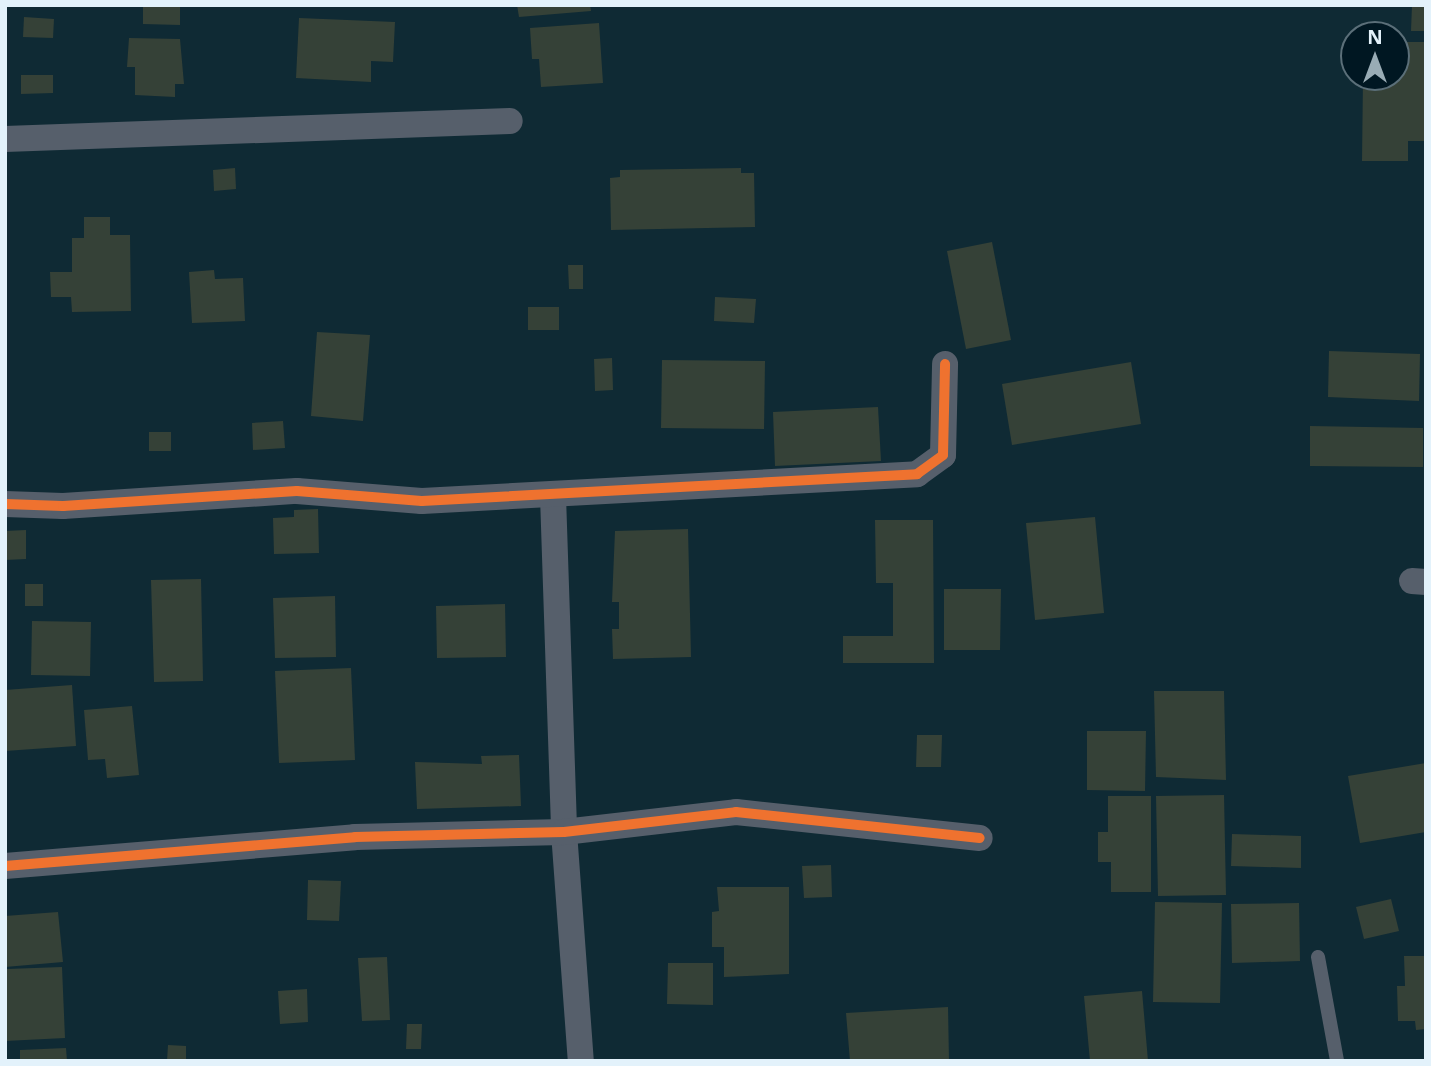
<!DOCTYPE html>
<html>
<head>
<meta charset="utf-8">
<style>
  body { margin:0 }
  #map { position:relative; width:1431px; height:1066px; overflow:hidden; background:#0f2a34; font-family:"Open Sans",sans-serif }
  div>[style] { position:absolute }
  .building>* { inset:0; background:#354137 }
  .lane>* { height:14px; margin:-7px; padding:0 7px; transform-origin:7px; border-radius:7px; background:#565f6b }
  .street>* { height:26px; margin:-13px; padding:0 13px; transform-origin:13px; border-radius:13px; background:#565f6b }
  .cycleway>* { height:10px; margin:-5px; padding:0 5px; transform-origin:5px; border-radius:5px; background:#ef722f }
  span { translate:-50% -50%; white-space:nowrap; text-align:center; line-height:1.15; -webkit-text-stroke:5px #001722; paint-order:stroke }
  .frame { position:absolute; inset:0; border:7px solid #e3f2fb; pointer-events:none }
  .north { position:absolute; left:1340px; top:21px; width:70px; height:70px; box-sizing:border-box; background:#001722; border:2px solid #5b6f79; border-radius:50%; rotate:0deg; font-size:19px; font-weight:700; line-height:28px; text-align:center; color:#e3f2fb }
  .north::after { content:''; display:block; margin:auto; width:24px; height:32px; background:#99acb5; clip-path:polygon(50% 0,100% 100%,50% 72%,0 100%) }
</style>
</head>
<body>
<div id="map">
  <div class="building">
    <i style="clip-path:polygon(143px 5px,180px 5px,180px 25px,143px 24px)"></i>
    <i style="clip-path:polygon(517px 5px,590px 5px,591px 11px,519px 17px)"></i>
    <i style="clip-path:polygon(1412px 5px,1426px 5px,1426px 31px,1411px 31px)"></i>
    <i style="clip-path:polygon(24px 17px,54px 19px,53px 38px,23px 37px)"></i>
    <i style="clip-path:polygon(299px 18px,395px 22px,393px 62px,371px 61px,371px 82px,296px 78px)"></i>
    <i style="clip-path:polygon(599px 23px,603px 83px,541px 87px,539px 59px,532px 59px,530px 28px)"></i>
    <i style="clip-path:polygon(129px 38px,180px 39px,184px 84px,175px 84px,175px 97px,135px 95px,135px 67px,127px 67px)"></i>
    <i style="clip-path:polygon(1396px 42px,1426px 42px,1426px 141px,1408px 141px,1408px 161px,1362px 161px,1363px 77px,1396px 77px)"></i>
    <i style="clip-path:polygon(21px 75px,53px 75px,53px 93px,21px 94px)"></i>
    <i style="clip-path:polygon(235px 168px,236px 189px,214px 191px,213px 170px)"></i>
    <i style="clip-path:polygon(741px 168px,741px 173px,754px 173px,755px 227px,611px 230px,610px 178px,620px 177px,620px 170px)"></i>
    <i style="clip-path:polygon(84px 217px,110px 217px,110px 235px,130px 235px,131px 311px,72px 312px,71px 297px,51px 297px,50px 272px,72px 272px,72px 238px,84px 238px)"></i>
    <i style="clip-path:polygon(992px 242px,1011px 340px,966px 349px,947px 251px)"></i>
    <i style="clip-path:polygon(568px 265px,583px 265px,583px 289px,569px 289px)"></i>
    <i style="clip-path:polygon(214px 270px,215px 279px,243px 278px,245px 321px,192px 323px,189px 272px)"></i>
    <i style="clip-path:polygon(715px 297px,756px 299px,754px 323px,714px 321px)"></i>
    <i style="clip-path:polygon(528px 307px,559px 307px,559px 330px,528px 330px)"></i>
    <i style="clip-path:polygon(317px 332px,370px 335px,363px 421px,311px 416px)"></i>
    <i style="clip-path:polygon(1329px 351px,1420px 354px,1419px 401px,1328px 397px)"></i>
    <i style="clip-path:polygon(612px 358px,613px 390px,595px 391px,594px 359px)"></i>
    <i style="clip-path:polygon(662px 360px,765px 361px,764px 429px,661px 428px)"></i>
    <i style="clip-path:polygon(1131px 362px,1141px 424px,1012px 445px,1002px 384px)"></i>
    <i style="clip-path:polygon(878px 407px,881px 461px,775px 466px,773px 412px)"></i>
    <i style="clip-path:polygon(283px 421px,285px 448px,253px 450px,252px 423px)"></i>
    <i style="clip-path:polygon(1310px 426px,1423px 428px,1423px 467px,1310px 466px)"></i>
    <i style="clip-path:polygon(149px 432px,171px 432px,171px 451px,149px 451px)"></i>
    <i style="clip-path:polygon(318px 509px,319px 553px,274px 554px,273px 518px,294px 517px,294px 510px)"></i>
    <i style="clip-path:polygon(1095px 517px,1104px 613px,1035px 620px,1026px 523px)"></i>
    <i style="clip-path:polygon(875px 520px,933px 520px,934px 663px,843px 663px,843px 636px,893px 636px,893px 583px,876px 583px)"></i>
    <i style="clip-path:polygon(688px 529px,691px 657px,613px 659px,612px 629px,619px 629px,619px 602px,612px 602px,615px 531px)"></i>
    <i style="clip-path:polygon(26px 530px,26px 559px,5px 560px,5px 531px)"></i>
    <i style="clip-path:polygon(201px 579px,203px 681px,154px 682px,151px 580px)"></i>
    <i style="clip-path:polygon(25px 584px,43px 584px,43px 606px,25px 606px)"></i>
    <i style="clip-path:polygon(944px 589px,1001px 589px,1000px 650px,944px 650px)"></i>
    <i style="clip-path:polygon(335px 596px,336px 657px,275px 658px,273px 598px)"></i>
    <i style="clip-path:polygon(505px 604px,506px 657px,437px 658px,436px 606px)"></i>
    <i style="clip-path:polygon(32px 621px,91px 622px,90px 676px,31px 675px)"></i>
    <i style="clip-path:polygon(351px 668px,355px 760px,279px 763px,275px 671px)"></i>
    <i style="clip-path:polygon(72px 685px,76px 746px,5px 751px,5px 690px)"></i>
    <i style="clip-path:polygon(1154px 691px,1224px 691px,1226px 780px,1156px 777px)"></i>
    <i style="clip-path:polygon(132px 706px,139px 775px,107px 778px,105px 759px,88px 760px,84px 710px)"></i>
    <i style="clip-path:polygon(1087px 731px,1146px 731px,1145px 791px,1087px 790px)"></i>
    <i style="clip-path:polygon(917px 735px,942px 735px,941px 767px,916px 767px)"></i>
    <i style="clip-path:polygon(519px 755px,521px 806px,417px 809px,415px 762px,482px 764px,481px 756px)"></i>
    <i style="clip-path:polygon(1426px 763px,1426px 832px,1360px 843px,1348px 776px)"></i>
    <i style="clip-path:polygon(1224px 795px,1226px 895px,1158px 896px,1156px 796px)"></i>
    <i style="clip-path:polygon(1108px 796px,1151px 796px,1151px 892px,1111px 892px,1111px 862px,1098px 862px,1098px 832px,1108px 832px)"></i>
    <i style="clip-path:polygon(1232px 834px,1301px 836px,1301px 868px,1231px 866px)"></i>
    <i style="clip-path:polygon(831px 865px,832px 897px,804px 898px,802px 866px)"></i>
    <i style="clip-path:polygon(308px 880px,341px 881px,339px 921px,307px 920px)"></i>
    <i style="clip-path:polygon(717px 887px,789px 887px,789px 974px,724px 977px,724px 947px,712px 947px,712px 912px,719px 911px)"></i>
    <i style="clip-path:polygon(1391px 899px,1399px 931px,1364px 939px,1356px 907px)"></i>
    <i style="clip-path:polygon(1155px 902px,1222px 903px,1220px 1003px,1153px 1002px)"></i>
    <i style="clip-path:polygon(1299px 903px,1300px 961px,1232px 963px,1231px 904px)"></i>
    <i style="clip-path:polygon(58px 912px,63px 962px,5px 967px,5px 916px)"></i>
    <i style="clip-path:polygon(1404px 956px,1426px 956px,1426px 1029px,1416px 1030px,1415px 1021px,1398px 1021px,1397px 986px,1405px 986px)"></i>
    <i style="clip-path:polygon(387px 957px,390px 1020px,362px 1021px,358px 958px)"></i>
    <i style="clip-path:polygon(668px 963px,713px 963px,713px 1005px,667px 1004px)"></i>
    <i style="clip-path:polygon(62px 967px,65px 1038px,5px 1041px,7px 969px)"></i>
    <i style="clip-path:polygon(307px 989px,308px 1022px,280px 1024px,278px 991px)"></i>
    <i style="clip-path:polygon(1142px 991px,1148px 1061px,1090px 1061px,1084px 996px)"></i>
    <i style="clip-path:polygon(948px 1007px,949px 1061px,850px 1061px,846px 1013px)"></i>
    <i style="clip-path:polygon(407px 1024px,422px 1024px,421px 1049px,406px 1049px)"></i>
    <i style="clip-path:polygon(168px 1045px,186px 1046px,186px 1061px,167px 1061px)"></i>
    <i style="clip-path:polygon(66px 1048px,67px 1061px,20px 1061px,20px 1050px)"></i>
  </div>
  <div class="lane">
    <i style="left:1318px;top:957px;width:106px;rotate:79.6deg"></i>
  </div>
  <div class="street">
    <i style="left:5px;top:139px;width:505px;rotate:-2.04deg"></i>
    <i style="left:553px;top:496px;width:336px;rotate:88.1deg"></i>
    <i style="left:564px;top:832px;width:230px;rotate:85.8deg"></i>
    <i style="left:5px;top:504px;width:58px;rotate:2deg"></i>
    <i style="left:63px;top:506px;width:234px;rotate:-3.7deg"></i>
    <i style="left:297px;top:491px;width:125px;rotate:4.6deg"></i>
    <i style="left:422px;top:501px;width:496px;rotate:-3.1deg"></i>
    <i style="left:917px;top:474px;width:32px;rotate:-36deg"></i>
    <i style="left:943px;top:455px;width:91px;rotate:-88.7deg"></i>
    <i style="left:1412px;top:581px;width:14px;rotate:4deg"></i>
    <i style="left:5px;top:866px;width:351px;rotate:-4.7deg"></i>
    <i style="left:355px;top:837px;width:209px;rotate:-1.4deg"></i>
    <i style="left:564px;top:832px;width:173px;rotate:-6.6deg"></i>
    <i style="left:736px;top:812px;width:245px;rotate:6.1deg"></i>
  </div>
  <div class="cycleway">
    <i style="left:5px;top:504px;width:58px;rotate:2deg"></i>
    <i style="left:63px;top:506px;width:234px;rotate:-3.7deg"></i>
    <i style="left:297px;top:491px;width:125px;rotate:4.6deg"></i>
    <i style="left:422px;top:501px;width:496px;rotate:-3.1deg"></i>
    <i style="left:917px;top:474px;width:32px;rotate:-36deg"></i>
    <i style="left:943px;top:455px;width:91px;rotate:-88.7deg"></i>
    <i style="left:5px;top:866px;width:351px;rotate:-4.7deg"></i>
    <i style="left:355px;top:837px;width:209px;rotate:-1.4deg"></i>
    <i style="left:564px;top:832px;width:173px;rotate:-6.6deg"></i>
    <i style="left:736px;top:812px;width:245px;rotate:6.1deg"></i>
  </div>
  <div class="frame"></div>
  <div class="north">N</div>
</div>
</body>
</html>
